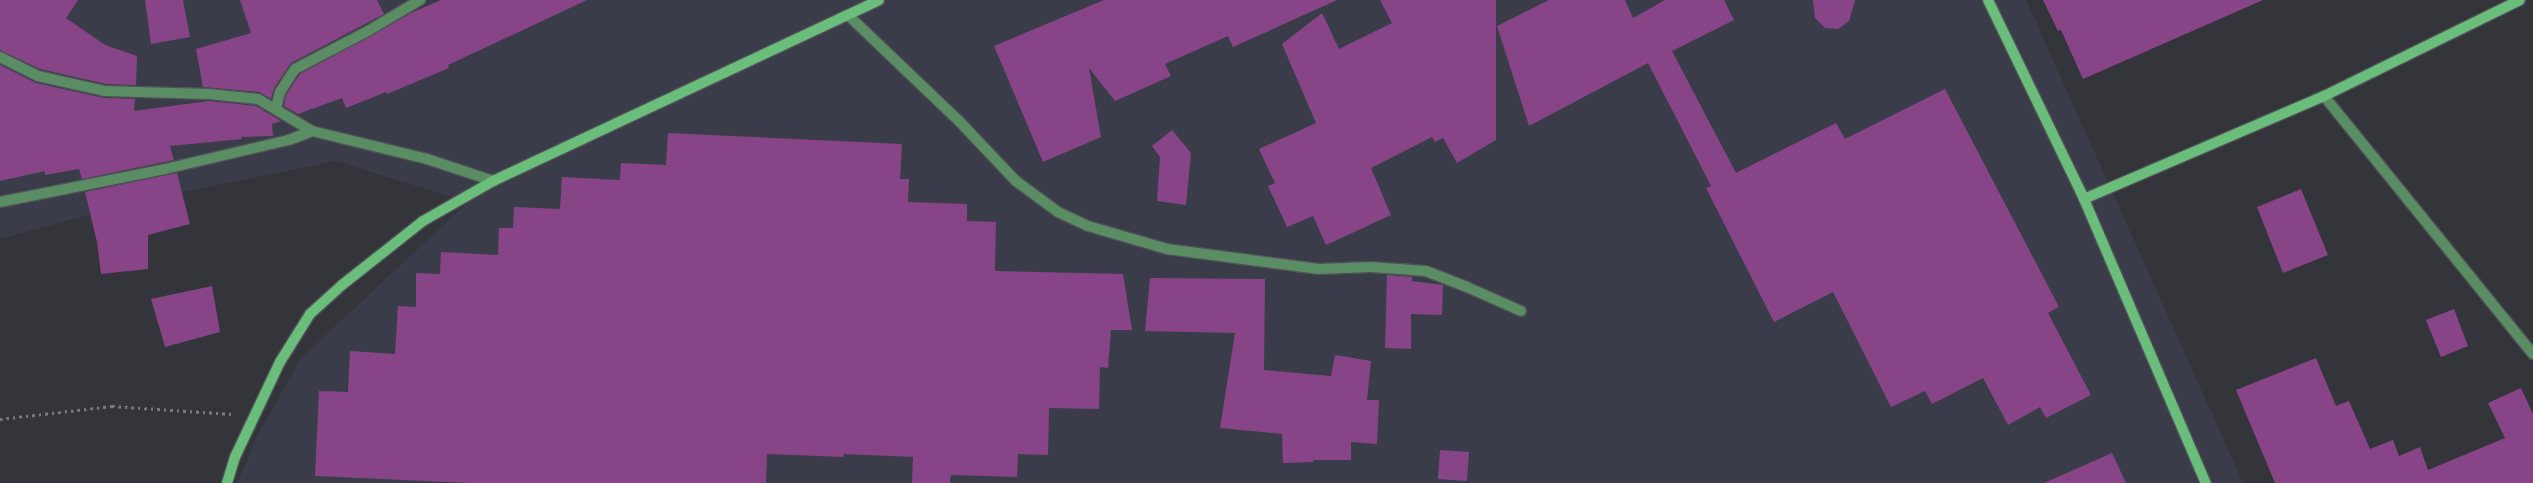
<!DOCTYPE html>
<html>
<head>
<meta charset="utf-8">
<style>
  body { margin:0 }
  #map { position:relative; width:2533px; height:483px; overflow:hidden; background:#33353b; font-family:"Fira Sans Condensed",sans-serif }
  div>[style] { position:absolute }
  .built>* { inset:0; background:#3a3d49 }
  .building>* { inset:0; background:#874587 }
  .path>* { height:3px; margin-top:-1.5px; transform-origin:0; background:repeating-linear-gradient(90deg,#797b80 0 2.5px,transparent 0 6.5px) }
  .roads { filter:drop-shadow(1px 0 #4f5157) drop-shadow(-1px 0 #4f5157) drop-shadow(0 1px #4f5157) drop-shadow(0 -1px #4f5157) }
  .street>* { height:10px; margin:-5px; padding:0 5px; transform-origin:5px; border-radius:5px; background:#5a8d63 }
  .secondary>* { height:10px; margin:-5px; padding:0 5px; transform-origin:5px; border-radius:5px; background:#6abd7a }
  span { translate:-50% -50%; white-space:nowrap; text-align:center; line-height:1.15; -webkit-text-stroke:5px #33353b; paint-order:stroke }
</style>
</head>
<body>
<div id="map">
  <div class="built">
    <i style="clip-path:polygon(75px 0,2026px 0,2243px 483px,237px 483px,260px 431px,301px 358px,468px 202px,336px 161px,143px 200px,0 239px,0 20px)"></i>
  </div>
  <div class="building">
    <i style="clip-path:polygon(0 0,78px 0,66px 18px,105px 45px,137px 56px,136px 85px,106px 84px,40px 69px,0 50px)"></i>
    <i style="clip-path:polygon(145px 0,183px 0,190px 37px,151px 44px)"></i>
    <i style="clip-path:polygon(240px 0,377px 0,384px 14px,291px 63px,274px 88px,271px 99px,259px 92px,203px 87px,196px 49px,251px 33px)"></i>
    <i style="clip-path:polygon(441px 0,587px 0,448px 65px,449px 68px,387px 94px,386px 92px,346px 108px,342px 98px,298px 114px,284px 106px,286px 95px,300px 74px,411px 13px)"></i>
    <i style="clip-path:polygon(1104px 0,1337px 0,1233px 47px,1228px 36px,1165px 64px,1171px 76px,1115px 101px,1089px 68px,1101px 137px,1043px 162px,994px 46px)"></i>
    <i style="clip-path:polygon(1380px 0,1496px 0,1496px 140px,1457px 163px,1443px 138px,1435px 142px,1432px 137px,1371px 168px,1391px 215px,1326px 245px,1313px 216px,1287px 227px,1268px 186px,1275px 183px,1259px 149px,1316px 123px,1282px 44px,1322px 13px,1339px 49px,1392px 23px)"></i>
    <i style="clip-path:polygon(1549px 0,1625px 0,1633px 18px,1665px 0,1724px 0,1734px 20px,1672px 51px,1736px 173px,1836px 123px,1845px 139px,1945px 89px,2059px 307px,2048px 313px,2091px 395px,2046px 418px,2040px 407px,2008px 425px,1983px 378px,1932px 404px,1925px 391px,1891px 407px,1833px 292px,1774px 322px,1706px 188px,1711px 186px,1648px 63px,1529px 126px,1497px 26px)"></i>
    <i style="clip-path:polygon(1813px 0,1855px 0,1849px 21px,1838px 29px,1825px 28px,1815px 18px)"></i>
    <i style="clip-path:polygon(2043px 0,2263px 0,2083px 79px,2061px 30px,2058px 31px)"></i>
    <i style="clip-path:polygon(0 65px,36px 83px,104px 98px,135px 99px,134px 111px,209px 101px,256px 106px,281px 121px,272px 124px,273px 136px,241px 137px,242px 139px,170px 146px,174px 160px,164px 162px,82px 179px,79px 169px,45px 175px,45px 171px,0 181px)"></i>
    <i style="clip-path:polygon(1172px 130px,1191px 153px,1186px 205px,1157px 201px,1160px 157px,1152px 146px)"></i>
    <i style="clip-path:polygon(668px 133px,902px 144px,900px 179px,909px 179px,908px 202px,967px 204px,967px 221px,996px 222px,995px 271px,1123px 274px,1132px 330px,1111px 330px,1108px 368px,1100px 367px,1099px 409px,1049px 408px,1048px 455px,1018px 454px,1017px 477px,951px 475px,950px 483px,912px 483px,913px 457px,844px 454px,843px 457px,767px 454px,766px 483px,469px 483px,315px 476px,319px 391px,348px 392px,350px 351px,395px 354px,398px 306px,416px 307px,416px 273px,440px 274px,441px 252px,498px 255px,499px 228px,513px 228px,514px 207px,560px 209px,562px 177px,620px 180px,621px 163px,666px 165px)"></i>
    <i style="clip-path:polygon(177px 173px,190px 224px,148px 235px,148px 269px,101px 274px,97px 242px,85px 192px)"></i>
    <i style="clip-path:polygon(2301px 189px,2328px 255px,2283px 273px,2257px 207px)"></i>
    <i style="clip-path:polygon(1387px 275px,1412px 277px,1412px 281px,1443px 285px,1442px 315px,1411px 314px,1411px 349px,1385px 348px)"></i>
    <i style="clip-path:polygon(1150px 278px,1265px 279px,1264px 370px,1331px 376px,1335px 355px,1371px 361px,1367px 400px,1379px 400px,1377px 444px,1351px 442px,1351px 460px,1313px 460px,1313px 462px,1283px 463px,1282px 434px,1220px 428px,1235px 333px,1145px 331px)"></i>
    <i style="clip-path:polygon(212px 286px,220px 332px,165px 347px,151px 299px)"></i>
    <i style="clip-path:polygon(2454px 309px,2468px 346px,2441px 357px,2426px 320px)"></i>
    <i style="clip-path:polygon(2316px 358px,2336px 406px,2349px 401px,2370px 449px,2393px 440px,2399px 456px,2420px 447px,2428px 470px,2505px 438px,2488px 403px,2521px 388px,2533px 414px,2533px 483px,2275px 483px,2236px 390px)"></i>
    <i style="clip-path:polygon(1440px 450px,1469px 452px,1467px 481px,1438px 479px)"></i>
    <i style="clip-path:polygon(2112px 453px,2126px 483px,2044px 483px)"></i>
  </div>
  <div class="path">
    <i style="left:0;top:419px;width:113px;rotate:-6.6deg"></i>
    <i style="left:112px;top:406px;width:120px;rotate:3.8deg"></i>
  </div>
  <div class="roads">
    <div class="street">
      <i style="left:848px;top:15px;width:153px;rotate:43.7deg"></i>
      <i style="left:959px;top:121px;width:83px;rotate:46.5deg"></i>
      <i style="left:1016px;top:181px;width:52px;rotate:36.4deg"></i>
      <i style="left:1058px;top:212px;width:33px;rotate:25deg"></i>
      <i style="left:1088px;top:226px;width:82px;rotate:16.2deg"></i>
      <i style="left:1167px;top:249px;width:153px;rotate:7.5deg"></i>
      <i style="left:1319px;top:269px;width:52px;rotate:-2.2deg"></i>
      <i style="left:1371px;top:267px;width:55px;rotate:4.2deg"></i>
      <i style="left:1426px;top:271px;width:44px;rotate:21.3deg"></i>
      <i style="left:1467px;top:287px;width:59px;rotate:24deg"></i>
      <i style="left:0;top:57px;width:42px;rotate:26.6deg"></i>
      <i style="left:38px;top:76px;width:69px;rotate:12.6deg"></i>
      <i style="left:105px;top:91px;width:104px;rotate:1.7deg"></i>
      <i style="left:209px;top:94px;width:49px;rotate:5.8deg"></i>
      <i style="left:258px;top:99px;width:63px;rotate:30.7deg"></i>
      <i style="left:2324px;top:96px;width:332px;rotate:51deg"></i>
      <i style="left:276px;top:108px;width:16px;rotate:-76deg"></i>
      <i style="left:280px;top:92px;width:27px;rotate:-57deg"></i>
      <i style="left:295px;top:69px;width:82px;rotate:-27.5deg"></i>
      <i style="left:368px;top:31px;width:61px;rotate:-30.8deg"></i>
      <i style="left:0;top:202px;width:168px;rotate:-11.3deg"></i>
      <i style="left:165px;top:169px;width:127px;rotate:-13.2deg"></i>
      <i style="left:289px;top:140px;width:25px;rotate:-21deg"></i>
      <i style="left:312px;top:131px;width:118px;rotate:13.7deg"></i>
      <i style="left:427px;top:159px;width:70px;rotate:18.4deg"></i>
    </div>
    <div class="secondary">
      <i style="left:1988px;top:0;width:221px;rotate:64.2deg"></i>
      <i style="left:2084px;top:199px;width:309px;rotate:66.8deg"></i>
      <i style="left:2084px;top:199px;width:261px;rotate:-23.2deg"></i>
      <i style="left:2324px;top:96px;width:218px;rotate:-26.1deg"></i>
      <i style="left:227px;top:483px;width:27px;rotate:-73deg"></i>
      <i style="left:235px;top:457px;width:105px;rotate:-64.7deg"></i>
      <i style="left:280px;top:362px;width:57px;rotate:-58deg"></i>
      <i style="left:310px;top:314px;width:43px;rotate:-42.2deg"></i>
      <i style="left:342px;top:285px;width:103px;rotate:-38.3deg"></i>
      <i style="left:423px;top:221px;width:81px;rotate:-29.7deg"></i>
      <i style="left:493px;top:181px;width:426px;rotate:-25.1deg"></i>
    </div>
  </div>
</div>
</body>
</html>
